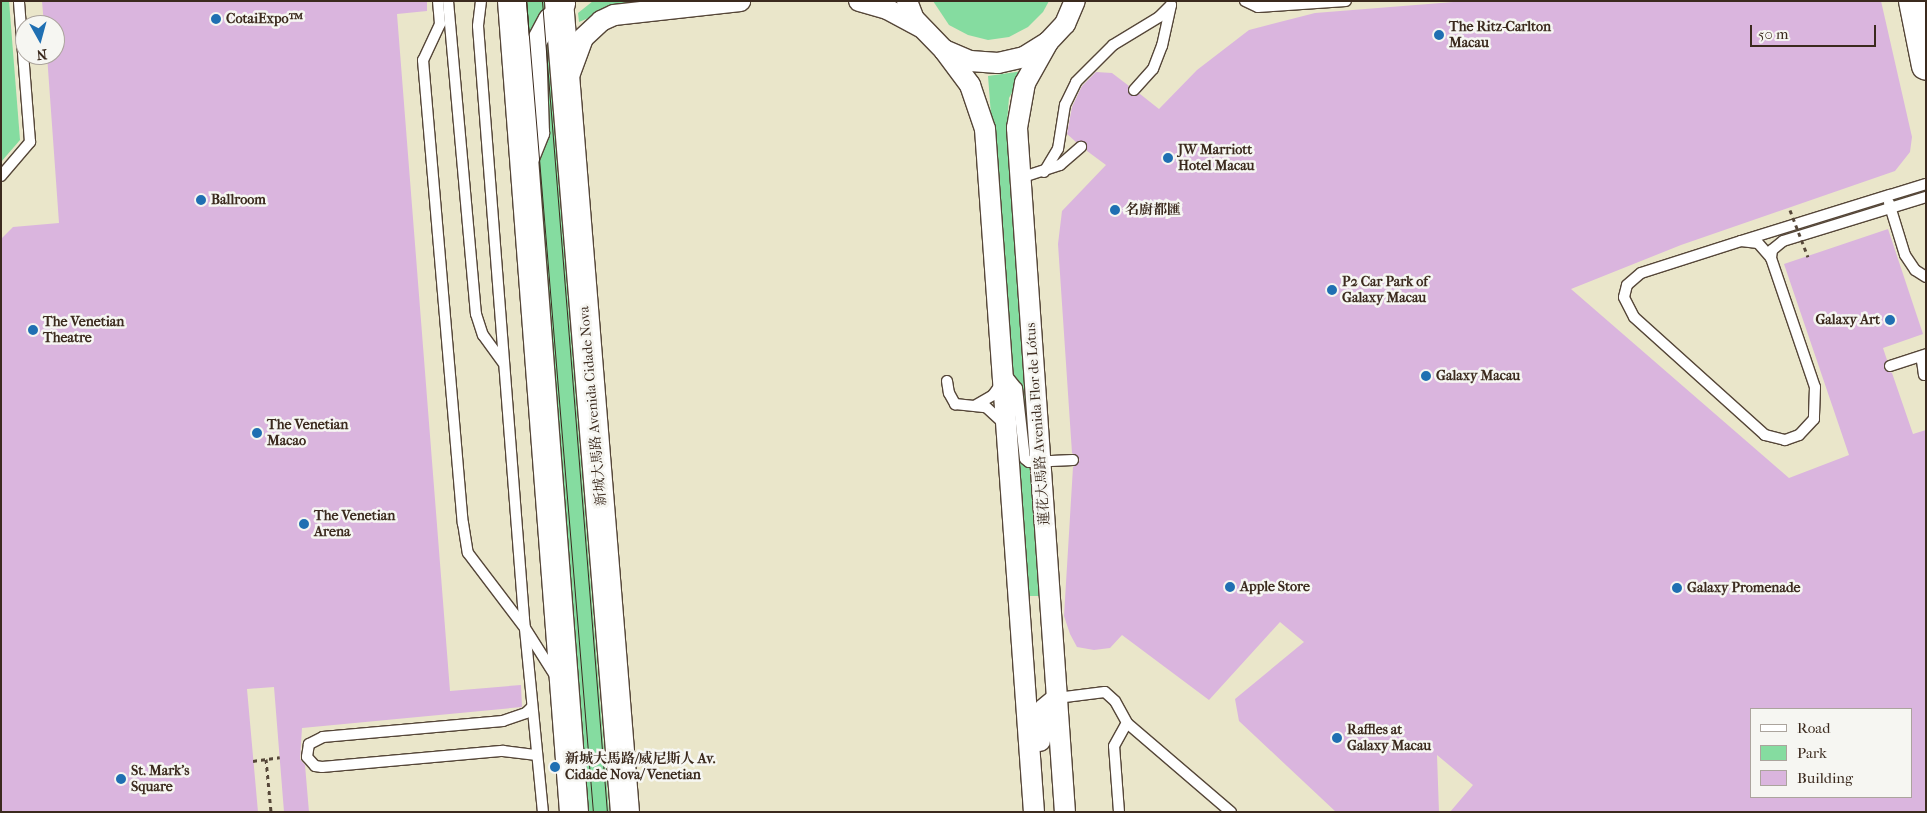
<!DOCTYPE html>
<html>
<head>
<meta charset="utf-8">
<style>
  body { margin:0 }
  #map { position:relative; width:1927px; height:813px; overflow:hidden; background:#eae6ca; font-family:"IM FELL French Canon","Noto Serif SC",serif }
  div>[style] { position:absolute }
  .green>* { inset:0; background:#85dca0 }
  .building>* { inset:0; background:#dab5de }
  .path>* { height:3px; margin-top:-1.5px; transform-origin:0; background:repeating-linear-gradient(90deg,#554638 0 4px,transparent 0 8px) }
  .roads { filter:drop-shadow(1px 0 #554638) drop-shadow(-1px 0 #554638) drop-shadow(0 1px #554638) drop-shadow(0 -1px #554638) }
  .service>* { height:10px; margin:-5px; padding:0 5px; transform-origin:5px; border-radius:5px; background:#fff }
  .minor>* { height:20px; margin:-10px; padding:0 10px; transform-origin:10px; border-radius:10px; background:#fff }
  .secondary>* { height:28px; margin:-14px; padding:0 14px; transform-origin:14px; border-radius:14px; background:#fff }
  .primary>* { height:28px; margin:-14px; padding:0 14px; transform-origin:14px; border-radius:14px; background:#fff }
  .tram>* { height:1px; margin:-0.5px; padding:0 0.5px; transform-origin:0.5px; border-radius:0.5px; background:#3b2a1e }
  .path-bridge>* { height:3px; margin-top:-1.5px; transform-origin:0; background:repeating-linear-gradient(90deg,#554638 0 4px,transparent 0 8px) }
  .dots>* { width:14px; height:14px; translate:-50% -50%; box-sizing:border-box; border:2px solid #f6f6f2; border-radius:50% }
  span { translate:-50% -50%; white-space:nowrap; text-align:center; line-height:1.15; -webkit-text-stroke:5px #f6f6f2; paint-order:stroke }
  .poi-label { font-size:14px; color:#3b2a1e; font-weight:700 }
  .left { translate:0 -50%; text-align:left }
  .right { translate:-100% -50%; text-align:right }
  .street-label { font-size:14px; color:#3b2a1e }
  .frame { position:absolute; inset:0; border:2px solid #3b2a1e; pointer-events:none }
  .legend { position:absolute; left:1750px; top:708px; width:162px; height:90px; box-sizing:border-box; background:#f6f6f2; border:1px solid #aba49d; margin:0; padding:6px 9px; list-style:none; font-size:15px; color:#3b2a1e }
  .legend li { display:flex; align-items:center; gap:10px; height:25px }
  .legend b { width:25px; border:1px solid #aba49d }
  .north { position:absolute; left:15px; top:15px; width:50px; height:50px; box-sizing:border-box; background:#f6f6f2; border:1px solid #aba49d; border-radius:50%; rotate:173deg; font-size:14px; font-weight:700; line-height:20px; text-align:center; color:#3b2a1e }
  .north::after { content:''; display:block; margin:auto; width:18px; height:22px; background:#1f6fb2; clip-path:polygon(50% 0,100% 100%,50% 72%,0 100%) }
  .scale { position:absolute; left:1750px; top:25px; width:126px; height:22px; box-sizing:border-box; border:2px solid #3b2a1e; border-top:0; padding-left:6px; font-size:15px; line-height:18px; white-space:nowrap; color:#3b2a1e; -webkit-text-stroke:4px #f6f6f2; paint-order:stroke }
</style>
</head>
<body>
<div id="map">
  <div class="green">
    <i style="clip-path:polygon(1px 1px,9px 1px,20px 140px,1px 162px)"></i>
    <i style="clip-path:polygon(522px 1px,544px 1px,609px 812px,587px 812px)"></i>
    <i style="clip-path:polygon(593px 1px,684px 1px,617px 6px,579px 22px,578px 13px)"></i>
    <i style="clip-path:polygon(933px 1px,1049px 1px,1043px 12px,1028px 27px,1009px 37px,988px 40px,968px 35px,949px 25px)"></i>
    <i style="clip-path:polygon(1023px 71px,1009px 98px,1007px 122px,1041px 596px,1028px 596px,988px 76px)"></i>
  </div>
  <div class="building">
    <i style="clip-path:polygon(42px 1px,427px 1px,427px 11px,397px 14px,450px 691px,521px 685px,522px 707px,302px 728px,300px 759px,305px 765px,309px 812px,284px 812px,274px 687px,247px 689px,258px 812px,1px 812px,1px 239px,13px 227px,59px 223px,47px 55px,55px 55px,55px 25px,44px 25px)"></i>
    <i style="clip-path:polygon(evenodd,1466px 1px,1881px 1px,1912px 137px,1910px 152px,1895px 171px,1681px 245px,1571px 289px,1789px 478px,1849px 455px,1784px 264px,1888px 229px,1923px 334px,1883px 348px,1887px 360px,1884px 369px,1892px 373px,1913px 434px,1926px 430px,1926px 812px,1450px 812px,1473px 785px,1437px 755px,1439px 812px,1336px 812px,1239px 721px,1235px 699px,1304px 642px,1280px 622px,1209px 700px,1122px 635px,1110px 648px,1094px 650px,1077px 647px,1070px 634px,1064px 616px,1073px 467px,1080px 460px,1072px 453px,1058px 244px,1062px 211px,1106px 165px,1087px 151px,1086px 142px,1076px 142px,1067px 134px,1072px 107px,1082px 86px,1096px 72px,1112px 73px,1129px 86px,1130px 95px,1140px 94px,1159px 109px,1197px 70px,1249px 30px,1315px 13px,1466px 1px,1751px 709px,1911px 709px,1911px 797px,1751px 797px,1751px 709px)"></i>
  </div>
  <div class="path">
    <i style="left:266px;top:759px;width:53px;rotate:84.6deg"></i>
    <i style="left:253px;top:761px;width:27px;rotate:-8deg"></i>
  </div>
  <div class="roads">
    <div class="service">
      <i style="left:438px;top:1px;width:23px;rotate:85deg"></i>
      <i style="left:440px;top:24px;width:40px;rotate:115deg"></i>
      <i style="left:423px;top:60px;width:465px;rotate:85.1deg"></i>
      <i style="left:463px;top:523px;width:30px;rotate:81deg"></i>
      <i style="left:468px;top:553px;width:94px;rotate:52.8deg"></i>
      <i style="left:525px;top:628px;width:58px;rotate:57.7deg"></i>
      <i style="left:448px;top:1px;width:314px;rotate:84.9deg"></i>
      <i style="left:476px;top:314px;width:22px;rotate:72deg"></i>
      <i style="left:483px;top:335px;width:34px;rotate:54deg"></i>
      <i style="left:481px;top:1px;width:25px;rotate:97deg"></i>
      <i style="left:478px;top:26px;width:595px;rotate:85.56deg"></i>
      <i style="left:524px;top:619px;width:194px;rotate:84.4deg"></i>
      <i style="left:1245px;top:1px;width:14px;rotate:25deg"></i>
      <i style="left:1258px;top:7px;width:88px;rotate:-3.9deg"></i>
      <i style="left:1134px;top:90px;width:28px;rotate:-48deg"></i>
      <i style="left:1153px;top:69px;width:25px;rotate:-69deg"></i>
      <i style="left:1162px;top:46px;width:42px;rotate:-77.6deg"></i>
      <i style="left:1044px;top:172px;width:27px;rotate:-59deg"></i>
      <i style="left:1058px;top:149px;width:45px;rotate:-81deg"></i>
      <i style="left:1065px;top:105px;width:25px;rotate:-64deg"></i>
      <i style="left:1076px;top:82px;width:52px;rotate:-45deg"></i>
      <i style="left:1113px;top:45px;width:54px;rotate:-31.3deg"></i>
      <i style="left:1159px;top:17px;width:17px;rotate:-45deg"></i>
      <i style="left:1px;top:176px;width:45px;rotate:-49.5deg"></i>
      <i style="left:30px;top:142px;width:141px;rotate:-94.5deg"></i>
      <i style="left:1020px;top:178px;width:42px;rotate:-18deg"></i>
      <i style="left:1060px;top:165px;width:28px;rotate:-41deg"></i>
      <i style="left:1889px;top:203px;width:54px;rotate:72.9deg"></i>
      <i style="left:1905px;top:255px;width:18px;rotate:56deg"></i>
      <i style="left:1915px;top:270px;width:13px;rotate:32deg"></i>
      <i style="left:1741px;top:241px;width:17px;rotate:7deg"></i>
      <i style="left:1758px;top:243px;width:20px;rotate:49deg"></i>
      <i style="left:1771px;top:258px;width:136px;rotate:71.2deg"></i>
      <i style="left:1815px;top:387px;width:32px;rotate:92deg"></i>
      <i style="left:1814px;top:419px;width:22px;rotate:133deg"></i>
      <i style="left:1799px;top:435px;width:15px;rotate:160deg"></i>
      <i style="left:1785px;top:440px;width:21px;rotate:-166deg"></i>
      <i style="left:1765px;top:435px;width:176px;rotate:-138deg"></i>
      <i style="left:1634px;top:317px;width:22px;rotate:-117deg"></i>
      <i style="left:1624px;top:297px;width:12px;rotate:-76deg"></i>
      <i style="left:1627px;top:285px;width:18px;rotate:-41deg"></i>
      <i style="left:1641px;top:273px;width:105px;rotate:-17.7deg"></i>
      <i style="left:1741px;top:241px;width:156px;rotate:-17.2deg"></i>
      <i style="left:1890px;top:195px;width:38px;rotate:-17deg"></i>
      <i style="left:1771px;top:258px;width:8px;rotate:-83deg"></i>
      <i style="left:1772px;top:250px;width:14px;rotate:-39deg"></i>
      <i style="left:1783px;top:241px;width:150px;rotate:-17.1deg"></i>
      <i style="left:1890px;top:366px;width:38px;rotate:-18deg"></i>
      <i style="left:1003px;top:371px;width:22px;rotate:51deg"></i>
      <i style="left:1017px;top:388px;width:71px;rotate:83.6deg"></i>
      <i style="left:1025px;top:459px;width:5px;rotate:37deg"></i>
      <i style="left:1029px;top:462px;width:44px;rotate:-2.6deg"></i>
      <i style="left:1924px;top:375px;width:14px;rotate:-98deg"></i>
      <i style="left:1922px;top:361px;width:7px;rotate:-56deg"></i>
      <i style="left:947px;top:381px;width:12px;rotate:81deg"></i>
      <i style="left:949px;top:393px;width:13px;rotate:61deg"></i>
      <i style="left:955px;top:404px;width:31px;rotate:6deg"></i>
      <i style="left:986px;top:407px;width:23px;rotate:43deg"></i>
      <i style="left:976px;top:405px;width:20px;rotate:-30deg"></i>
      <i style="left:993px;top:395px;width:14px;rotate:-54deg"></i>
      <i style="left:1057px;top:698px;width:48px;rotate:-7.1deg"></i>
      <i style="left:1105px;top:692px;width:13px;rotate:42deg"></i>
      <i style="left:1115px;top:701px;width:25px;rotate:61deg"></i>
      <i style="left:1127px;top:723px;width:137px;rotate:40.6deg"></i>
      <i style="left:532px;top:707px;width:8px;rotate:135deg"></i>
      <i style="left:526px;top:713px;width:24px;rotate:161deg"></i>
      <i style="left:503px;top:721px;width:181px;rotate:174.9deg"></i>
      <i style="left:323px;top:737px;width:16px;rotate:153deg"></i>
      <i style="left:309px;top:744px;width:13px;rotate:99deg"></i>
      <i style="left:307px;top:757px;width:12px;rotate:48deg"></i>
      <i style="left:315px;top:766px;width:7px;rotate:8deg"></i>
      <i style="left:322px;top:767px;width:182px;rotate:-5.1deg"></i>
      <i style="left:503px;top:751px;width:34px;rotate:7deg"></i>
      <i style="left:1119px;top:812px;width:66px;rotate:-94.3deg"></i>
      <i style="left:1114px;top:746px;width:26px;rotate:-61deg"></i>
    </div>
    <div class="minor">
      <i style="left:859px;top:1px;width:29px;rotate:16deg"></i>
      <i style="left:887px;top:9px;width:38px;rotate:28deg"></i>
      <i style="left:907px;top:1px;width:19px;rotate:69deg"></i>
      <i style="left:914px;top:19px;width:43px;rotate:45.9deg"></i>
      <i style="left:944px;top:50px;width:28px;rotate:23deg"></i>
      <i style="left:970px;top:61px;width:28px;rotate:4deg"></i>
      <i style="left:998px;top:63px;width:27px;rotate:-13deg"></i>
      <i style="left:1024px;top:57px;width:28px;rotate:-32deg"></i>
      <i style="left:1048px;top:42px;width:25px;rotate:-47deg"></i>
      <i style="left:1065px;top:24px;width:25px;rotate:-67deg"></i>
      <i style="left:1048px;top:42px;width:47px;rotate:119.3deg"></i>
      <i style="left:1025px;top:83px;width:46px;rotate:100.1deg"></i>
      <i style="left:1017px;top:128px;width:686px;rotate:85.99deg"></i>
      <i style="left:944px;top:50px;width:44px;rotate:53.4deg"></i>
      <i style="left:970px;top:85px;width:46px;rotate:71.2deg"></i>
      <i style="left:985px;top:129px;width:685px;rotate:85.9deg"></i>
      <i style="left:569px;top:76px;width:40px;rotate:-69.8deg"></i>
      <i style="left:583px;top:38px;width:25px;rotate:-43deg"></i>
      <i style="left:601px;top:21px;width:14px;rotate:-25deg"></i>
      <i style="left:614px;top:15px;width:127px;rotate:-6.3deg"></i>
      <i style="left:525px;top:168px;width:38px;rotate:-68deg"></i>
      <i style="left:539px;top:133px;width:90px;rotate:-91.9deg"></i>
      <i style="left:536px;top:43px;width:27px;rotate:-62deg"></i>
      <i style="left:549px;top:19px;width:22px;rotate:-43deg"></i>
      <i style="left:1040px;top:741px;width:25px;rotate:-90deg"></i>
      <i style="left:1040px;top:716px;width:8px;rotate:-60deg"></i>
      <i style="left:1044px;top:709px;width:17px;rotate:-40deg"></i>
    </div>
    <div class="secondary">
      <i style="left:512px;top:1px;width:813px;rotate:85.63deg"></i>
      <i style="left:559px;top:1px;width:814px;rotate:85.35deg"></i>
    </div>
    <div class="primary">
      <i style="left:1913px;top:1px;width:66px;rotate:78.7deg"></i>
    </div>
  </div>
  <div class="tram">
    <i style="left:526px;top:1px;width:814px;rotate:85.28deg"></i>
    <i style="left:542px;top:1px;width:814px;rotate:85.42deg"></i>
  </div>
  <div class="path-bridge">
    <i style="left:1790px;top:210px;width:50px;rotate:69deg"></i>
  </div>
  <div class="dots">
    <i style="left:216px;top:19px;background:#1f6fb2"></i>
    <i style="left:1439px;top:35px;background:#1f6fb2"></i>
    <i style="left:1168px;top:158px;background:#1f6fb2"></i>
    <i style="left:201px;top:200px;background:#1f6fb2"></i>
    <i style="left:1115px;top:210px;background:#1f6fb2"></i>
    <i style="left:1332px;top:290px;background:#1f6fb2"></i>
    <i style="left:1890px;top:320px;background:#1f6fb2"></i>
    <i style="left:33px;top:330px;background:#1f6fb2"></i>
    <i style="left:1426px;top:376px;background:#1f6fb2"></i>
    <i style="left:257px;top:433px;background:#1f6fb2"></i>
    <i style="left:304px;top:524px;background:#1f6fb2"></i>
    <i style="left:1230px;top:587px;background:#1f6fb2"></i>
    <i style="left:1677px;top:588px;background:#1f6fb2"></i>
    <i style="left:1337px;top:738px;background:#1f6fb2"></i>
    <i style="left:555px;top:767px;background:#1f6fb2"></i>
    <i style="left:121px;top:779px;background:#1f6fb2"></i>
  </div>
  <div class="poi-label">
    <span class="left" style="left:226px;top:19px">CotaiExpo™</span>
    <span class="left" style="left:1449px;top:35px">The Ritz-Carlton<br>Macau</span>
    <span class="left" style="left:1178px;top:158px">JW Marriott<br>Hotel Macau</span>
    <span class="left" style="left:211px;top:200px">Ballroom</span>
    <span class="left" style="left:1125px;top:210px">名廚都匯</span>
    <span class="left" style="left:1342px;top:290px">P2 Car Park of<br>Galaxy Macau</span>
    <span class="right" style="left:1880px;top:320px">Galaxy Art</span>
    <span class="left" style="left:43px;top:330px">The Venetian<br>Theatre</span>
    <span class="left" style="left:1436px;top:376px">Galaxy Macau</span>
    <span class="left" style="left:267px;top:433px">The Venetian<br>Macao</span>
    <span class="left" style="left:314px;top:524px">The Venetian<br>Arena</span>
    <span class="left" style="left:1240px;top:587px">Apple Store</span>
    <span class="left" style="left:1687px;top:588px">Galaxy Promenade</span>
    <span class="left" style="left:1347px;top:738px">Raffles at<br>Galaxy Macau</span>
    <span class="left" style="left:565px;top:767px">新城大馬路/威尼斯人 Av.<br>Cidade Nova/ Venetian</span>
    <span class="left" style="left:131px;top:779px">St. Mark's<br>Square</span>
  </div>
  <div class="street-label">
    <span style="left:593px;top:406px;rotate:-95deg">新城大馬路 Avenida Cidade Nova</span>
    <span style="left:1038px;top:424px;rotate:-94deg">蓮花大馬路 Avenida Flor de Lótus</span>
  </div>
  <div class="frame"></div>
  <ul class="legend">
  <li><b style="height:6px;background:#fff"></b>Road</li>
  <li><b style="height:14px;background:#85dca0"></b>Park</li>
  <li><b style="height:14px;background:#dab5de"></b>Building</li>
  </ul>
  <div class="north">N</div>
  <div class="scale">50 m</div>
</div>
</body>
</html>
